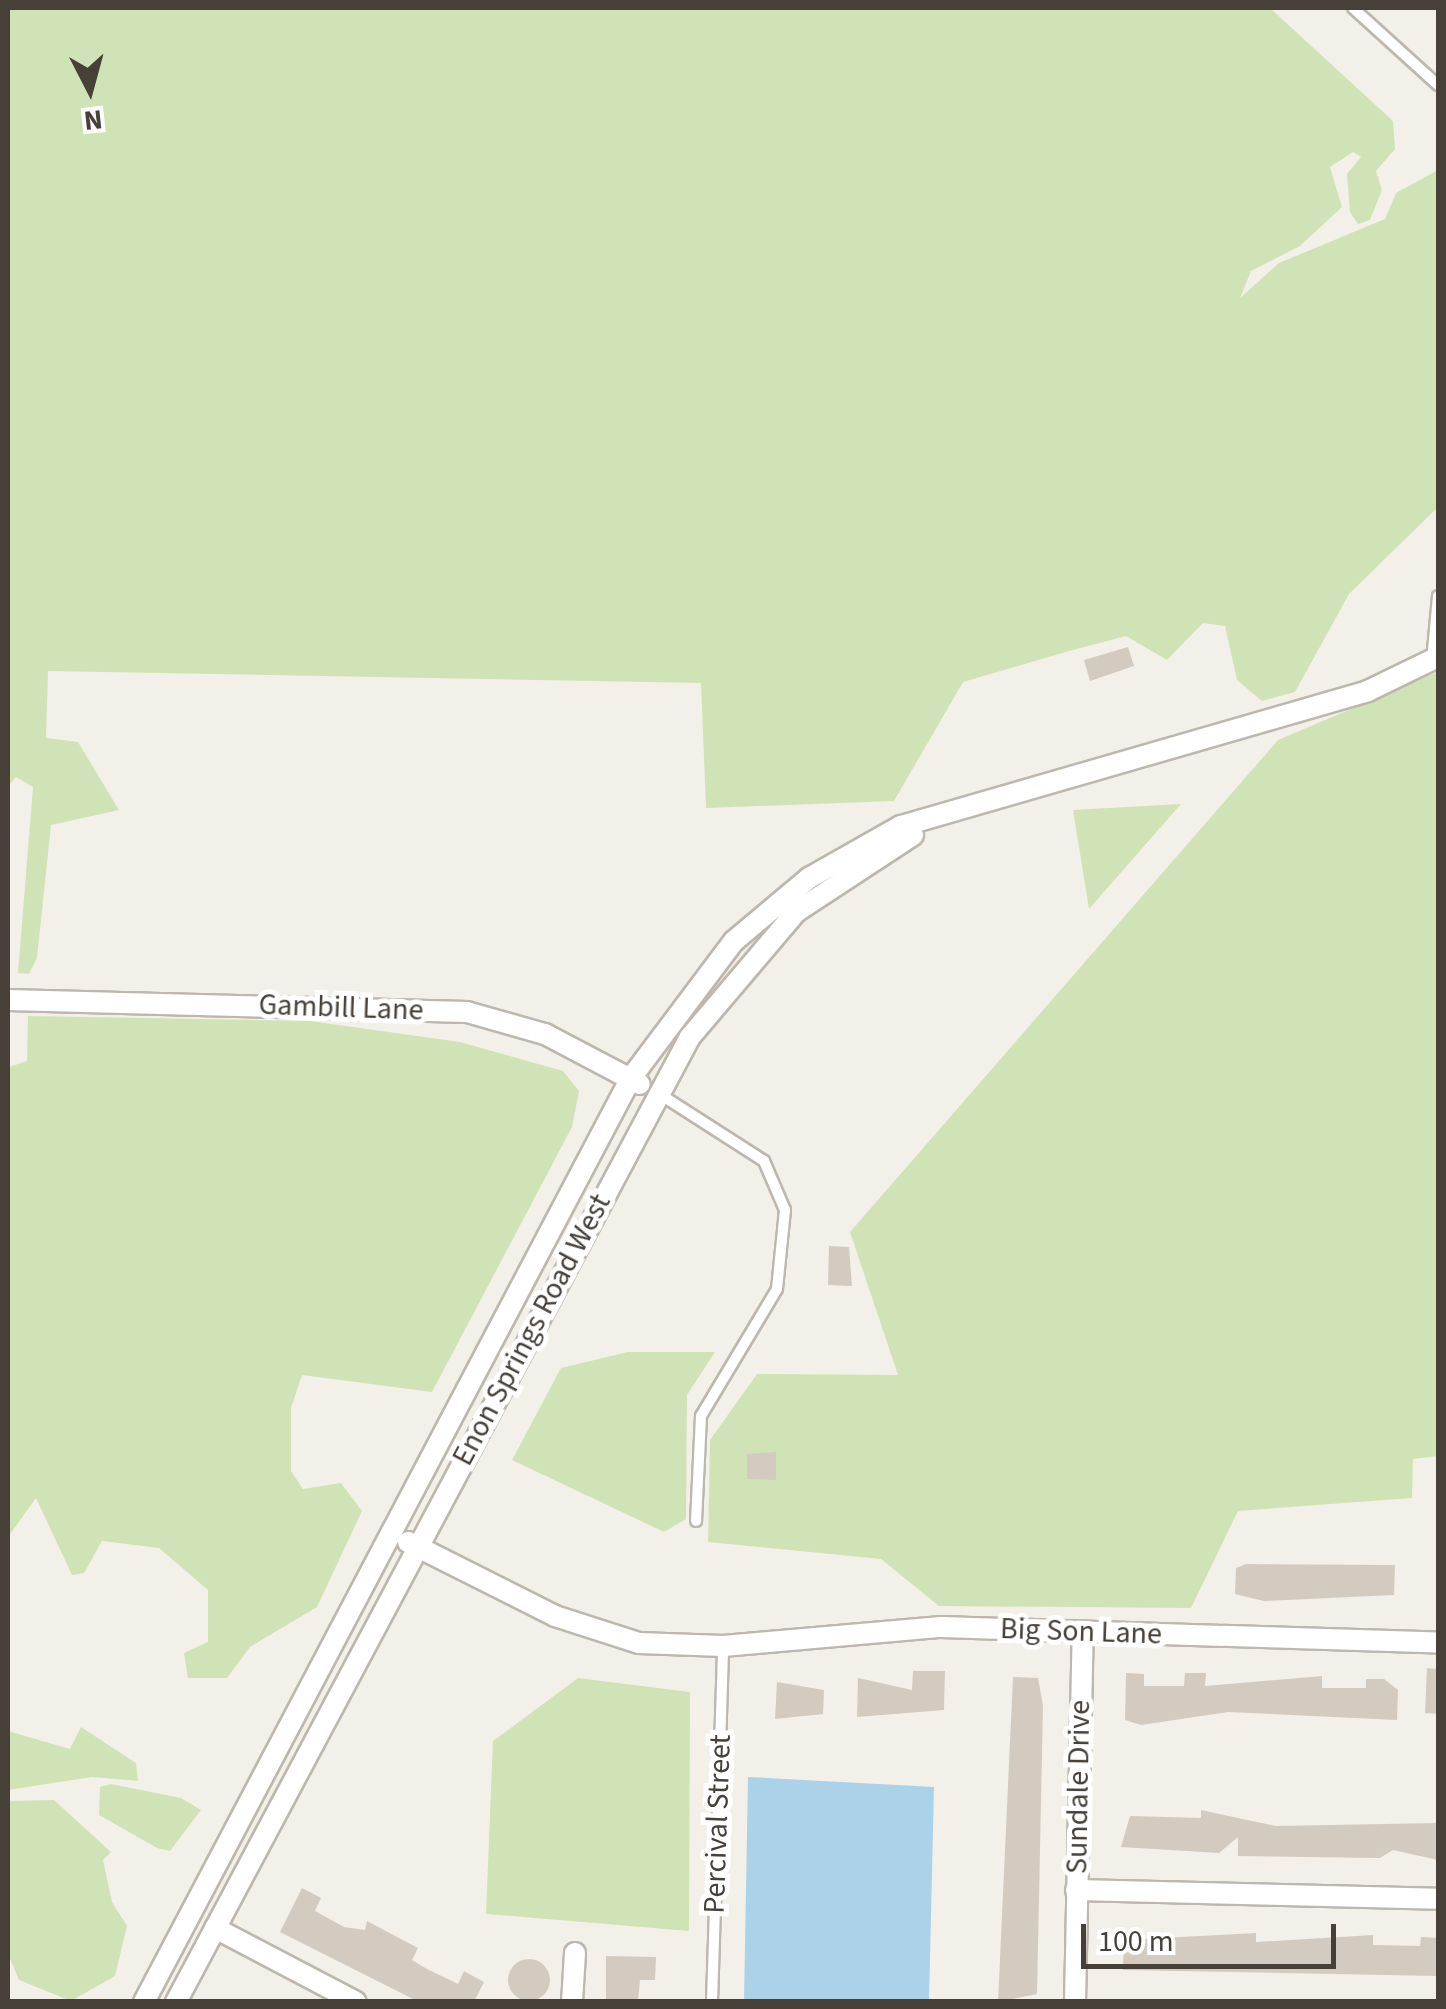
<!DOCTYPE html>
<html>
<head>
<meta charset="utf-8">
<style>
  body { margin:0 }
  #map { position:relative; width:1446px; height:2009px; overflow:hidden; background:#f3f0e9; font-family:"Source Sans 3",sans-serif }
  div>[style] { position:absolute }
  .green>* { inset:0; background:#d0e3b6 }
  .water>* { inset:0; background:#acd2e9 }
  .building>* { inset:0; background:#d3cbc0 }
  .round { border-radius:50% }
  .roads { filter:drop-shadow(2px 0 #bdb7ad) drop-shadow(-2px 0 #bdb7ad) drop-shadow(0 2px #bdb7ad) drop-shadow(0 -2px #bdb7ad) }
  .service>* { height:10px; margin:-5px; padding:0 5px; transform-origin:5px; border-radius:5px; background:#fff }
  .minor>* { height:20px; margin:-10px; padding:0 10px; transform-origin:10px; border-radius:10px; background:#fff }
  span { translate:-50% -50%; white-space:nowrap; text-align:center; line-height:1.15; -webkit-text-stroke:10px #fff; paint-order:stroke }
  .street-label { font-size:30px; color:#464038 }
  .frame { position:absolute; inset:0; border:10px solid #464038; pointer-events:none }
  .north { position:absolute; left:40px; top:40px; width:100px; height:100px; -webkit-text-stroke:8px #fff; paint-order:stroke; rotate:174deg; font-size:28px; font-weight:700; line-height:40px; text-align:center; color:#464038 }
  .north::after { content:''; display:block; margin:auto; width:35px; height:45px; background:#464038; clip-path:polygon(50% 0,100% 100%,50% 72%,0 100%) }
  .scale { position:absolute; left:1081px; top:1924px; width:255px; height:45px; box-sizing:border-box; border:5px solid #464038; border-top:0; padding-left:12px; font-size:30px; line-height:35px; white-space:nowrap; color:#464038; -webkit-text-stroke:8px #fff; paint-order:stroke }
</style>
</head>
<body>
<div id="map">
  <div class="green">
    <i style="clip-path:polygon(8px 8px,1270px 8px,1393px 121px,1395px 149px,1376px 171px,1382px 190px,1370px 220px,1358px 224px,1350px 212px,1347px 174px,1361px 157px,1353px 152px,1330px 167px,1342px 207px,1300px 246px,1251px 271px,1240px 298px,1279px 263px,1385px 219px,1396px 193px,1438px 170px,1438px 507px,1349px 594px,1295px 692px,1262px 701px,1237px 680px,1225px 626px,1203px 623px,1167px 660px,1126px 636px,1069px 651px,963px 682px,894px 801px,706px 808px,701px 683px,48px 671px,46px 738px,78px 742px,119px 810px,51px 825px,37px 958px,29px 974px,18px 973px,33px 787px,16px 777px,8px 786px)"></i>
    <i style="clip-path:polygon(1438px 672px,1438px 1456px,1413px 1459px,1412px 1498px,1238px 1511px,1191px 1608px,939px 1606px,881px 1559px,708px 1542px,710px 1440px,757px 1374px,898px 1375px,850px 1232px,1278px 740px)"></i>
    <i style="clip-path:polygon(1181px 804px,1089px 909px,1073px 810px)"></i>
    <i style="clip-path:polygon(28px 1016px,310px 1021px,460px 1042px,563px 1071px,579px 1091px,572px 1127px,432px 1392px,302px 1375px,291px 1408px,291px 1471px,303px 1489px,341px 1483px,362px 1511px,317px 1607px,250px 1647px,227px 1678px,188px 1678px,184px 1653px,208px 1642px,208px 1590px,159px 1548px,102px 1541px,84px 1573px,72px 1575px,36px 1498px,8px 1537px,9px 1067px,27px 1061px)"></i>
    <i style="clip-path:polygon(628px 1352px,715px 1352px,687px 1395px,686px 1519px,664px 1532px,512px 1460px,561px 1368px)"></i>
    <i style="clip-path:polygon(578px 1678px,690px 1692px,689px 1931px,486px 1914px,493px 1741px)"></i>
    <i style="clip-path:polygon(81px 1727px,136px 1763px,138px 1781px,92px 1777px,8px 1790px,8px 1731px,70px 1749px)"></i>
    <i style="clip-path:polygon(111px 1784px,181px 1798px,201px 1810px,170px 1851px,157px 1848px,99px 1815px,100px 1787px)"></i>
    <i style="clip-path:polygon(54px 1800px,111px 1852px,103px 1860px,112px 1902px,127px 1926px,115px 1976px,71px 2001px,19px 1980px,8px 1954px,8px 1801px)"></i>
  </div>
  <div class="water">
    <i style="clip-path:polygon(748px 1777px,934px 1787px,929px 2001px,744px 2001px)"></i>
  </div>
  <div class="building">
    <i style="clip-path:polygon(1128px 647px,1134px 666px,1090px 681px,1084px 660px)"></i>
    <i style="clip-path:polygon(829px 1246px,849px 1247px,852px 1286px,828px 1285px)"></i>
    <i style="clip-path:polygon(776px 1452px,776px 1480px,747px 1479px,747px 1454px)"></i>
    <i style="clip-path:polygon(1246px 1564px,1395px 1565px,1394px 1595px,1264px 1601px,1235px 1594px,1236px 1568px)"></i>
    <i style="clip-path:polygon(1427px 1668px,1438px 1669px,1438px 1714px,1425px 1713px)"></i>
    <i style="clip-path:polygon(913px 1671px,945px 1671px,944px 1710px,857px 1717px,858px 1678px,912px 1690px)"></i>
    <i style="clip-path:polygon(1126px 1673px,1144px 1674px,1144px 1686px,1184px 1686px,1185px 1673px,1206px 1673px,1205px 1686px,1322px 1676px,1322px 1688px,1366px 1688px,1366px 1679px,1384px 1679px,1398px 1690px,1397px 1720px,1228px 1712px,1141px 1725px,1125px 1720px)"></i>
    <i style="clip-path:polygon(1013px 1677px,1038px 1678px,1043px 1706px,1037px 1994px,998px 2002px)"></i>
    <i style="clip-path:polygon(777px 1682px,824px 1690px,823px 1714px,775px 1719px)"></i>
    <i style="clip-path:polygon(1201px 1810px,1276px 1826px,1438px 1823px,1438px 1860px,1393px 1850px,1380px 1858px,1238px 1856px,1238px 1837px,1219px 1853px,1121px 1847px,1130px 1816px,1201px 1818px)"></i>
    <i style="clip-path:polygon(302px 1888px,321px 1898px,315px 1911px,344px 1927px,365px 1930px,367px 1921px,418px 1948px,412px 1960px,427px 1969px,458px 1984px,464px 1971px,484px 1982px,474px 2002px,419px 2002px,280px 1932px)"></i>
    <i style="clip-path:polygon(1124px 1930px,1143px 1931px,1143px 1939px,1256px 1933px,1256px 1942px,1373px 1935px,1373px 1945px,1420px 1946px,1421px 1937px,1438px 1938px,1438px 1976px,1123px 1970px)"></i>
    <i style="clip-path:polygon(606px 1956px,656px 1957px,655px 1980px,640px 1980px,638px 2002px,606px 2002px)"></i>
    <i class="round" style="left:508px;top:1959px;width:42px;height:42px"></i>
  </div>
  <div class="roads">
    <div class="service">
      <i style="left:1353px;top:8px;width:115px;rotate:42.2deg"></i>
      <i style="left:1432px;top:661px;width:65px;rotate:-84.7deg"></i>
      <i style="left:658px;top:1093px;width:126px;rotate:32.7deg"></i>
      <i style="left:764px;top:1161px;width:53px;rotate:66.8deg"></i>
      <i style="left:785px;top:1210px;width:79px;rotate:95.8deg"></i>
      <i style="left:777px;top:1289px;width:148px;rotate:120.9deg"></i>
      <i style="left:701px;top:1416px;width:105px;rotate:92.7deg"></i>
      <i style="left:712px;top:2002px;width:356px;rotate:-88.2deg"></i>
    </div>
    <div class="minor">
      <i style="left:8px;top:1000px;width:459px;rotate:1.5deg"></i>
      <i style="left:467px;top:1012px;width:81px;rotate:15.8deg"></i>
      <i style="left:545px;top:1034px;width:107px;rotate:27.8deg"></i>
      <i style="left:408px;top:1542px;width:165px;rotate:26.7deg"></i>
      <i style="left:555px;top:1616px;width:88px;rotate:17.8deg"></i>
      <i style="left:639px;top:1643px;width:84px;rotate:2deg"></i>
      <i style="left:723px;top:1646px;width:219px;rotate:-5deg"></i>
      <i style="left:941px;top:1627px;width:497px;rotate:1.8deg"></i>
      <i style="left:1076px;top:1890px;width:362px;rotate:1.4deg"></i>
      <i style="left:215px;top:1928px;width:159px;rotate:27.7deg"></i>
      <i style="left:144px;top:2002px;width:1044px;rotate:-62.21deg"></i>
      <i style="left:631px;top:1078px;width:171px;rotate:-53.1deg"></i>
      <i style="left:734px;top:941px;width:98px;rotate:-40deg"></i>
      <i style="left:809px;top:878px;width:106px;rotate:-29.5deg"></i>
      <i style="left:901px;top:826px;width:486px;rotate:-16.1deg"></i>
      <i style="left:1368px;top:691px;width:78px;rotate:-25.9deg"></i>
      <i style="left:176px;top:2002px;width:1093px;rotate:-61.96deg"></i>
      <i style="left:690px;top:1037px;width:164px;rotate:-49.7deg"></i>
      <i style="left:796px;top:912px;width:140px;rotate:-33.3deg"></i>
      <i style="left:572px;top:2002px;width:49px;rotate:-86.5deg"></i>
      <i style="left:1075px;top:2002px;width:370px;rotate:-88.8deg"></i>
    </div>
  </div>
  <div class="street-label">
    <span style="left:341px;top:1008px;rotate:2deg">Gambill Lane</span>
    <span style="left:532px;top:1330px;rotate:-62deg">Enon Springs Road West</span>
    <span style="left:1081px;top:1632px;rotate:2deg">Big Son Lane</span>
    <span style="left:1079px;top:1787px;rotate:-89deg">Sundale Drive</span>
    <span style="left:718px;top:1824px;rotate:-88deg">Percival Street</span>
  </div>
  <div class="frame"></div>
  <div class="north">N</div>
  <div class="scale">100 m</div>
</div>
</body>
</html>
